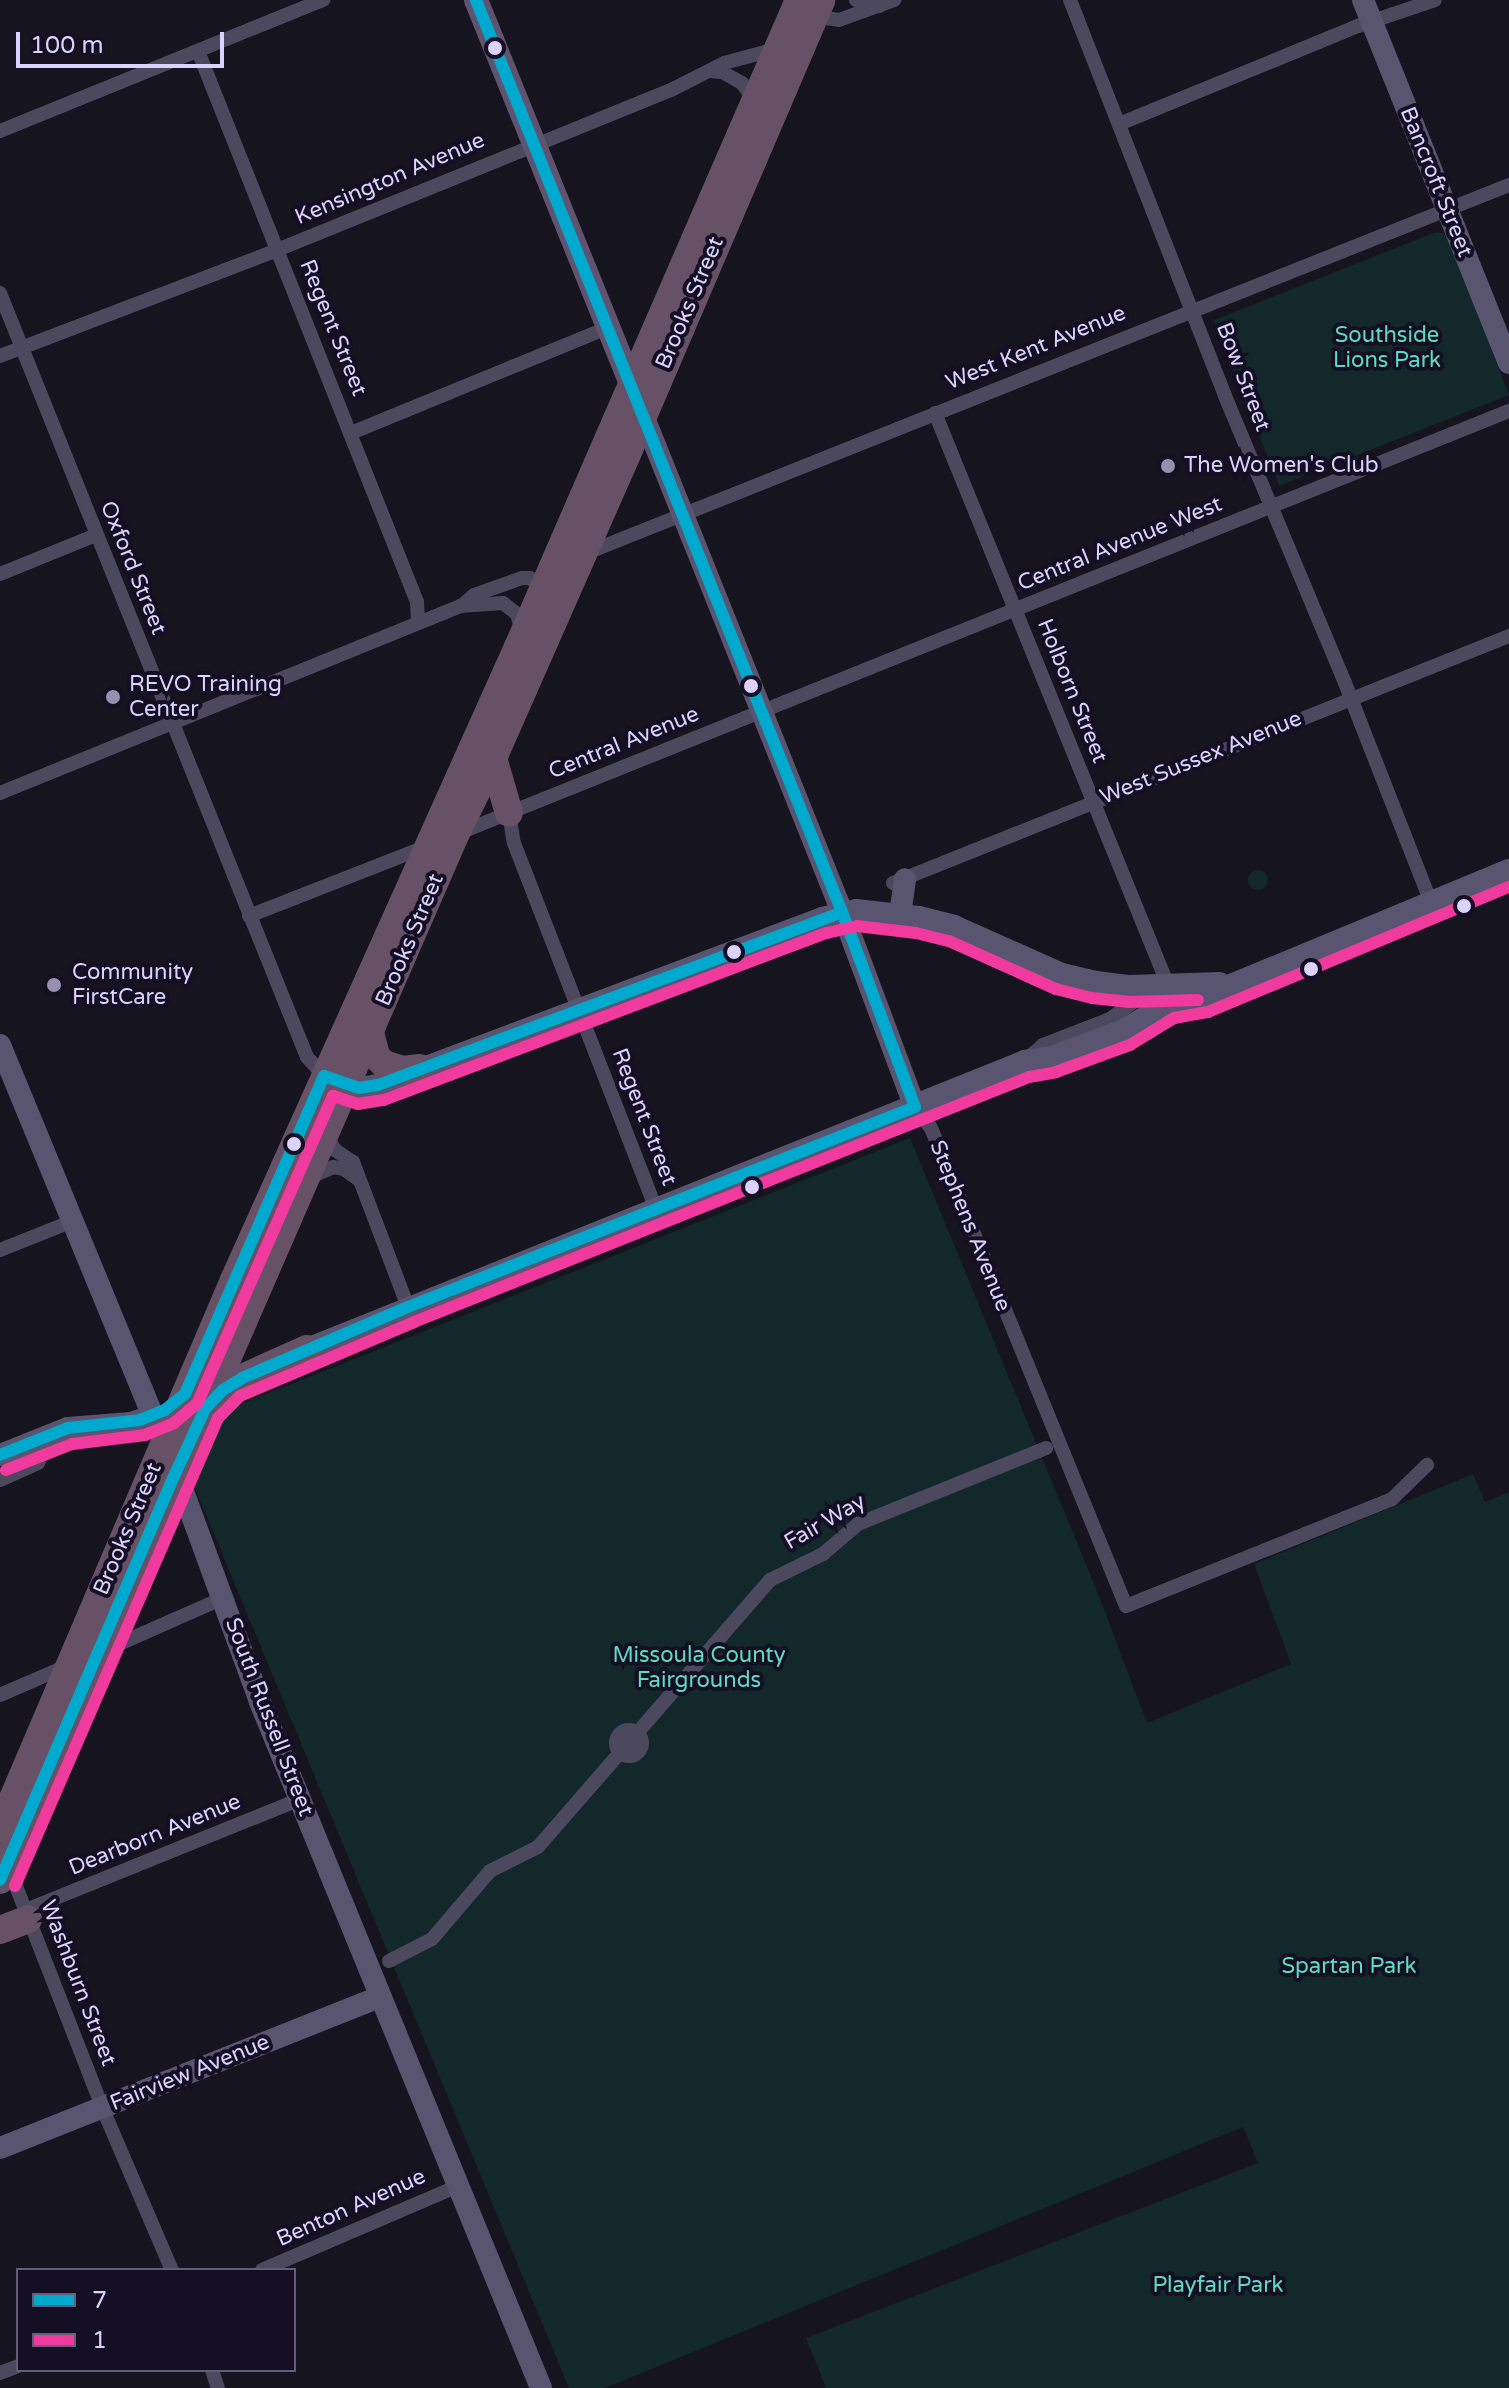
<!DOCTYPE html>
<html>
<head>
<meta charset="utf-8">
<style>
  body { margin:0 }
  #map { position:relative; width:1509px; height:2388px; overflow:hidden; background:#16141e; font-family:"Varela Round",sans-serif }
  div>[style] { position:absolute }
  .green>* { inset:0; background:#13282a }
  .round { border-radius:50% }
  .street>* { height:14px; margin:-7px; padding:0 7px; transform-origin:7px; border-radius:7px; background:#4c495f }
  .street>.ring { margin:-7px; padding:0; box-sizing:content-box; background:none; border:14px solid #4c495f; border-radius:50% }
  .secondary>* { height:22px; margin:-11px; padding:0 11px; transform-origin:11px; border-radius:11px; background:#595571 }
  .primary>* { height:24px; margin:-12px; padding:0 12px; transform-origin:12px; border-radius:12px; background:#605370 }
  .highway>* { height:28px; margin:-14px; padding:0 14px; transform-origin:14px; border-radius:14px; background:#675167 }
  .bus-1>* { height:12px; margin:-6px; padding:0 6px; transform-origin:6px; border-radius:6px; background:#00a9ce }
  .bus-2>* { height:12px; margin:-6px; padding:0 6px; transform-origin:6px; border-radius:6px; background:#f13a9d }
  .dots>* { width:22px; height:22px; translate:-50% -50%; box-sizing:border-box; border:4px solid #140f23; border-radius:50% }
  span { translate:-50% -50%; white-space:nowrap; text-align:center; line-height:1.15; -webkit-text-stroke:8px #140f23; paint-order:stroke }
  .street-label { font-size:22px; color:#dbd2fd }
  .park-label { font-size:22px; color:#61dac5 }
  .poi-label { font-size:22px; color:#dbd2fd }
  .left { translate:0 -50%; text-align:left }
  .legend { position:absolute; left:16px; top:2268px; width:280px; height:104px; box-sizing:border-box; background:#140f23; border:2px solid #645d7a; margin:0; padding:10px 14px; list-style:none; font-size:24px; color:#dbd2fd }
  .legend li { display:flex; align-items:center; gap:16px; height:40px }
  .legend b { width:40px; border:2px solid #645d7a }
  .scale { position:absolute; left:16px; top:32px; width:208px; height:36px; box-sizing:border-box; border:4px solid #dbd2fd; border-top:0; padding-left:10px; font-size:24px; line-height:28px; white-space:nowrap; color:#dbd2fd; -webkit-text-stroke:6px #140f23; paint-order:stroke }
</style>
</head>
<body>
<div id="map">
  <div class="green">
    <i style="clip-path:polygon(1436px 232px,1447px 234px,1509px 395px,1279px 486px,1214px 320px)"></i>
    <i class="round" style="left:1248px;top:870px;width:20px;height:20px"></i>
    <i style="clip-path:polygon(910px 1138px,1097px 1591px,1147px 1723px,1291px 1664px,1254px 1564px,1473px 1474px,1485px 1502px,1509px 1492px,1509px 2388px,826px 2388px,806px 2338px,1258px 2163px,1243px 2127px,605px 2388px,569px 2388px,189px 1474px,209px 1423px,226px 1410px)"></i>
  </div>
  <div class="street">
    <i style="left:856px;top:0;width:24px;rotate:15deg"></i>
    <i style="left:1070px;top:0;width:425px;rotate:68.6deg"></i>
    <i style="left:1225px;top:396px;width:311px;rotate:67.3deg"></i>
    <i style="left:1345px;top:683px;width:236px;rotate:68.6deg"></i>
    <i style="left:811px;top:16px;width:28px;rotate:8deg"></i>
    <i style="left:839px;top:20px;width:59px;rotate:-20deg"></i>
    <i style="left:198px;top:51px;width:593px;rotate:68.32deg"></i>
    <i style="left:417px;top:602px;width:21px;rotate:87deg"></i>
    <i style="left:709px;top:71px;width:13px;rotate:4deg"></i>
    <i style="left:722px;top:72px;width:23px;rotate:29deg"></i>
    <i style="left:742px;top:83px;width:22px;rotate:54deg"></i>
    <i style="left:1119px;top:124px;width:258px;rotate:-22.3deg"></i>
    <i style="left:1358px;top:26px;width:81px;rotate:-18.7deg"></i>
    <i style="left:0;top:131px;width:349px;rotate:-22.1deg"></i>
    <i style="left:0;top:293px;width:823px;rotate:68.11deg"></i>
    <i style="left:307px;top:1057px;width:25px;rotate:48deg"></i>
    <i style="left:0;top:356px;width:297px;rotate:-20.9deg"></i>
    <i style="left:277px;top:250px;width:427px;rotate:-22.1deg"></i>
    <i style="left:673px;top:89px;width:57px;rotate:-27deg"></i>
    <i style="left:724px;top:63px;width:54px;rotate:-15.1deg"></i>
    <i style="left:935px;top:413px;width:618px;rotate:67.84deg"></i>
    <i style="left:1168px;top:985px;width:22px;rotate:162deg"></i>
    <i style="left:1147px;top:992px;width:46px;rotate:143.9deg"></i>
    <i style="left:1110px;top:1019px;width:72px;rotate:158.8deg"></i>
    <i style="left:1043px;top:1045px;width:23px;rotate:139deg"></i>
    <i style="left:351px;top:433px;width:279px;rotate:-22.3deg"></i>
    <i style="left:584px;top:554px;width:996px;rotate:-21.75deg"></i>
    <i style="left:0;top:574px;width:104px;rotate:-22.1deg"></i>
    <i style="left:464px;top:604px;width:13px;rotate:-42deg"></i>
    <i style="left:474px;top:595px;width:51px;rotate:-19.5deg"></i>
    <i style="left:522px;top:578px;width:8px"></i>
    <i style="left:530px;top:578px;width:16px;rotate:38deg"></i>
    <i style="left:0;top:793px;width:497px;rotate:-22.1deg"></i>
    <i style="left:460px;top:606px;width:43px;rotate:-4deg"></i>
    <i style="left:503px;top:603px;width:18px;rotate:38deg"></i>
    <i style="left:517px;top:614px;width:18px;rotate:74deg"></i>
    <i style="left:509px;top:813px;width:30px;rotate:81deg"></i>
    <i style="left:514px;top:843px;width:394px;rotate:68.8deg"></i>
    <i style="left:459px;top:833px;width:1132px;rotate:-21.9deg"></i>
    <i style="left:893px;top:883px;width:664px;rotate:-21.85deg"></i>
    <i style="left:249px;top:916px;width:189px;rotate:-21.4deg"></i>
    <i style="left:915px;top:1107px;width:26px;rotate:53deg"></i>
    <i style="left:931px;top:1128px;width:516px;rotate:67.81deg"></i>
    <i style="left:1126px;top:1606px;width:287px;rotate:-21.9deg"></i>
    <i style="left:1392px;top:1499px;width:49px;rotate:-44.2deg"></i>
    <i style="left:326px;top:1135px;width:17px;rotate:59deg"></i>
    <i style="left:335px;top:1150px;width:22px;rotate:34deg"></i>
    <i style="left:353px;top:1162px;width:155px;rotate:69.2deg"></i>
    <i style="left:310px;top:1177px;width:25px;rotate:-23deg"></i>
    <i style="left:333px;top:1167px;width:11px;rotate:10deg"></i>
    <i style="left:344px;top:1169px;width:19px;rotate:36deg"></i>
    <i style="left:0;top:1250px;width:79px;rotate:-21.7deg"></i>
    <i style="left:0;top:1480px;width:42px;rotate:-24.1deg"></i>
    <i style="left:38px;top:1463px;width:10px;rotate:-66deg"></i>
    <i style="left:42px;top:1454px;width:15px;rotate:-106deg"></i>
    <i style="left:103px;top:1651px;width:131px;rotate:-23.8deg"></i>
    <i style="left:0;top:1695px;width:73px;rotate:-23.4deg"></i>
    <i class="ring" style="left:616px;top:1730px;width:12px;height:12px"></i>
    <i style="left:0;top:1845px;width:281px;rotate:68.7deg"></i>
    <i style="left:102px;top:2107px;width:177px;rotate:66.8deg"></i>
    <i style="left:26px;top:1910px;width:297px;rotate:-22deg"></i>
    <i style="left:389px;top:1961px;width:48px;rotate:-27.1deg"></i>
    <i style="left:432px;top:1939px;width:89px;rotate:-49.5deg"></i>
    <i style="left:490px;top:1871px;width:54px;rotate:-26.6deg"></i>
    <i style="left:538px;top:1847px;width:354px;rotate:-49deg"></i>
    <i style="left:770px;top:1580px;width:59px;rotate:-26.1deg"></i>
    <i style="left:823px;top:1554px;width:46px;rotate:-40.6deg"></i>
    <i style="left:858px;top:1524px;width:203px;rotate:-22deg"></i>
    <i style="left:262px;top:2270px;width:213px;rotate:-23.2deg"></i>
    <i style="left:212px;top:2370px;width:19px;rotate:72deg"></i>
    <i style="left:0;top:2373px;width:19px;rotate:-21deg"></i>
  </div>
  <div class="secondary">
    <i style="left:1363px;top:0;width:391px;rotate:68.1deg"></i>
    <i style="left:643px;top:415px;width:535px;rotate:68.18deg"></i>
    <i style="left:842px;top:912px;width:208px;rotate:69.5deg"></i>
    <i style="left:900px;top:915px;width:36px;rotate:-82deg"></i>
    <i style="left:0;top:1045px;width:462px;rotate:67.6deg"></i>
    <i style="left:176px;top:1472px;width:245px;rotate:69.9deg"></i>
    <i style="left:260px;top:1702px;width:741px;rotate:67.72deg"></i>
    <i style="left:333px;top:1079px;width:28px;rotate:19deg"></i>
    <i style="left:359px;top:1088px;width:19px;rotate:-9deg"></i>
    <i style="left:378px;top:1085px;width:474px;rotate:-20.6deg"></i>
    <i style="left:822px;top:918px;width:35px;rotate:-13deg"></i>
    <i style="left:856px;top:910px;width:63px;rotate:6.3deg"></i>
    <i style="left:919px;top:917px;width:36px;rotate:14deg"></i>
    <i style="left:954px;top:926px;width:118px;rotate:24deg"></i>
    <i style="left:1062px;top:974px;width:35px;rotate:13deg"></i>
    <i style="left:1096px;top:982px;width:34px;rotate:7deg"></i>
    <i style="left:1130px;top:986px;width:90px;rotate:-1.9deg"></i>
    <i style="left:307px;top:1349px;width:774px;rotate:-21.86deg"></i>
    <i style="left:1025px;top:1061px;width:27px;rotate:-8deg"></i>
    <i style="left:1052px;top:1057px;width:77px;rotate:-20.6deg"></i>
    <i style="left:1124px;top:1030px;width:52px;rotate:-31.5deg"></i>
    <i style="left:1168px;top:1003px;width:35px;rotate:-10deg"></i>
    <i style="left:1202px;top:997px;width:332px;rotate:-22.5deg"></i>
    <i style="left:0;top:1455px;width:73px;rotate:-21.7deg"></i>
    <i style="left:68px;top:1428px;width:63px;rotate:-4.5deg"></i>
    <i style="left:131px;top:1423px;width:22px;rotate:-18deg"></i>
    <i style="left:0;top:2148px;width:409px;rotate:-21.7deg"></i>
  </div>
  <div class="primary">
    <i style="left:476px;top:0;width:425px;rotate:68deg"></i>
  </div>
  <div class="highway">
    <i style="left:493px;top:758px;width:57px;rotate:73.8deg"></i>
    <i style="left:370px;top:1032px;width:25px;rotate:76deg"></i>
    <i style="left:376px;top:1056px;width:11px;rotate:45deg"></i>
    <i style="left:384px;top:1064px;width:20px;rotate:18deg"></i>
    <i style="left:403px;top:1070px;width:17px;rotate:-7deg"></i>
    <i style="left:211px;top:1402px;width:28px;rotate:-44deg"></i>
    <i style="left:231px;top:1383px;width:83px;rotate:-24.1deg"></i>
    <i style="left:0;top:1829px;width:597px;rotate:-66.91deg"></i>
    <i style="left:234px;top:1280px;width:694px;rotate:-65.84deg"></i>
    <i style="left:518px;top:647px;width:705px;rotate:-66.52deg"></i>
    <i style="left:0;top:1880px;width:1140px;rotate:-66.47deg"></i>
    <i style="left:455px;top:835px;width:86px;rotate:-63.7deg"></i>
    <i style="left:493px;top:758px;width:338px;rotate:-66.2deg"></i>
    <i style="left:629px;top:449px;width:488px;rotate:-66.8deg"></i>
    <i style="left:0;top:1930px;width:30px;rotate:-21deg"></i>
  </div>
  <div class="bus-1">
    <i style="left:0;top:1455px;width:73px;rotate:-21.7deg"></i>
    <i style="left:68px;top:1428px;width:72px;rotate:-6.3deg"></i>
    <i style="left:140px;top:1420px;width:27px;rotate:-22deg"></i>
    <i style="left:165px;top:1410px;width:26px;rotate:-39deg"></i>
    <i style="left:185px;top:1394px;width:347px;rotate:-66.4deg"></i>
    <i style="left:324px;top:1076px;width:37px;rotate:19deg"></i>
    <i style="left:359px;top:1088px;width:19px;rotate:-9deg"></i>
    <i style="left:378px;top:1085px;width:495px;rotate:-20.4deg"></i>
    <i style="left:0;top:1880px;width:444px;rotate:-66.7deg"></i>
    <i style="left:176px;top:1472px;width:69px;rotate:-65.3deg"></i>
    <i style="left:205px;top:1409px;width:26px;rotate:-47deg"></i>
    <i style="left:223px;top:1390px;width:22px;rotate:-32deg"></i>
    <i style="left:242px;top:1378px;width:181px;rotate:-23.2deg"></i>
    <i style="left:408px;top:1307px;width:545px;rotate:-21.53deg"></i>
    <i style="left:915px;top:1107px;width:208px;rotate:-110.5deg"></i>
    <i style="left:842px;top:912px;width:983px;rotate:-111.87deg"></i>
  </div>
  <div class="bus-2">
    <i style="left:6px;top:1470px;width:71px;rotate:-21.5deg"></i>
    <i style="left:72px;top:1444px;width:74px;rotate:-7deg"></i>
    <i style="left:145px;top:1435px;width:31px;rotate:-22deg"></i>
    <i style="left:174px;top:1423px;width:30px;rotate:-40deg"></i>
    <i style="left:197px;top:1404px;width:337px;rotate:-66.2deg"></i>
    <i style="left:333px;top:1096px;width:26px;rotate:18deg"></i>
    <i style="left:358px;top:1104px;width:26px;rotate:-9deg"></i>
    <i style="left:384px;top:1100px;width:473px;rotate:-20.7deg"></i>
    <i style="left:827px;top:933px;width:31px;rotate:-13deg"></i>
    <i style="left:857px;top:926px;width:59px;rotate:6.8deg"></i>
    <i style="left:916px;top:933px;width:34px;rotate:14deg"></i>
    <i style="left:949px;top:941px;width:117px;rotate:24.2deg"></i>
    <i style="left:1056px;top:989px;width:37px;rotate:14deg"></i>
    <i style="left:1092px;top:998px;width:38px;rotate:6deg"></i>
    <i style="left:1130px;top:1002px;width:68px;rotate:-1.7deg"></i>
    <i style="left:15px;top:1886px;width:510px;rotate:-66.55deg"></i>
    <i style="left:218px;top:1418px;width:31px;rotate:-45deg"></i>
    <i style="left:240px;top:1396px;width:189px;rotate:-23deg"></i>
    <i style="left:414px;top:1322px;width:662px;rotate:-21.72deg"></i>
    <i style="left:1029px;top:1077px;width:27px;rotate:-10deg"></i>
    <i style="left:1056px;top:1072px;width:79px;rotate:-20deg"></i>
    <i style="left:1130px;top:1045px;width:52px;rotate:-31.5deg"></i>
    <i style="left:1174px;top:1018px;width:35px;rotate:-10deg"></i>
    <i style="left:1208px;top:1012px;width:326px;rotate:-22.6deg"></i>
  </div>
  <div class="dots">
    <i style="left:495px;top:48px;background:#dbd2fd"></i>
    <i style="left:1168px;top:466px;background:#9690af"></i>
    <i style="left:751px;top:686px;background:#dbd2fd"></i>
    <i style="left:113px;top:697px;background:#9690af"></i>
    <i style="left:1464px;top:906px;background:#dbd2fd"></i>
    <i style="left:734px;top:952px;background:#dbd2fd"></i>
    <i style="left:1311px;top:969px;background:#dbd2fd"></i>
    <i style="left:54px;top:985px;background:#9690af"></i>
    <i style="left:294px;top:1144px;background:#dbd2fd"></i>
    <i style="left:752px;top:1187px;background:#dbd2fd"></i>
  </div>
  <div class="street-label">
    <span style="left:390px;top:179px;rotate:-23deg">Kensington Avenue</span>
    <span style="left:1436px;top:182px;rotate:68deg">Bancroft Street</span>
    <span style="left:690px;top:303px;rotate:-67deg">Brooks Street</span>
    <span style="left:333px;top:328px;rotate:68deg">Regent Street</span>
    <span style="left:1036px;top:348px;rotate:-22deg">West Kent Avenue</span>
    <span style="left:1243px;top:377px;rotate:69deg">Bow Street</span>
    <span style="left:1120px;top:544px;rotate:-22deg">Central Avenue West</span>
    <span style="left:133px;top:568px;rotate:68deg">Oxford Street</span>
    <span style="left:1072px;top:691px;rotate:68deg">Holborn Street</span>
    <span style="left:624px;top:743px;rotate:-22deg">Central Avenue</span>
    <span style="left:1201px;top:758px;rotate:-22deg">West Sussex Avenue</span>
    <span style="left:410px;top:940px;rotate:-67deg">Brooks Street</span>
    <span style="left:644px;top:1117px;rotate:69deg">Regent Street</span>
    <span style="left:970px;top:1226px;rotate:68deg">Stephens Avenue</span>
    <span style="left:825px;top:1522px;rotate:-30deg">Fair Way</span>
    <span style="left:128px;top:1529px;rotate:-67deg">Brooks Street</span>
    <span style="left:269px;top:1717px;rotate:69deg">South Russell Street</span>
    <span style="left:155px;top:1835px;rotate:-22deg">Dearborn Avenue</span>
    <span style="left:78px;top:1983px;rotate:69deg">Washburn Street</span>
    <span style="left:190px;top:2073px;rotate:-22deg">Fairview Avenue</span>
    <span style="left:351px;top:2208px;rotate:-24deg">Benton Avenue</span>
  </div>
  <div class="park-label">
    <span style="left:1387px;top:348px">Southside<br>Lions Park</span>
    <span style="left:699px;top:1668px">Missoula County<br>Fairgrounds</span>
    <span style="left:1349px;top:1967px">Spartan Park</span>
    <span style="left:1218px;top:2286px">Playfair Park</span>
  </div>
  <div class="poi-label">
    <span class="left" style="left:1184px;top:466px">The Women's Club</span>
    <span class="left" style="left:129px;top:697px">REVO Training<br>Center</span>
    <span class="left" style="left:72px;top:985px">Community<br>FirstCare</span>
  </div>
  <ul class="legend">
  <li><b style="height:10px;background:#00a9ce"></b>7</li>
  <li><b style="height:10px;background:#f13a9d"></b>1</li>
  </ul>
  <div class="scale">100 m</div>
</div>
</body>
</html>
